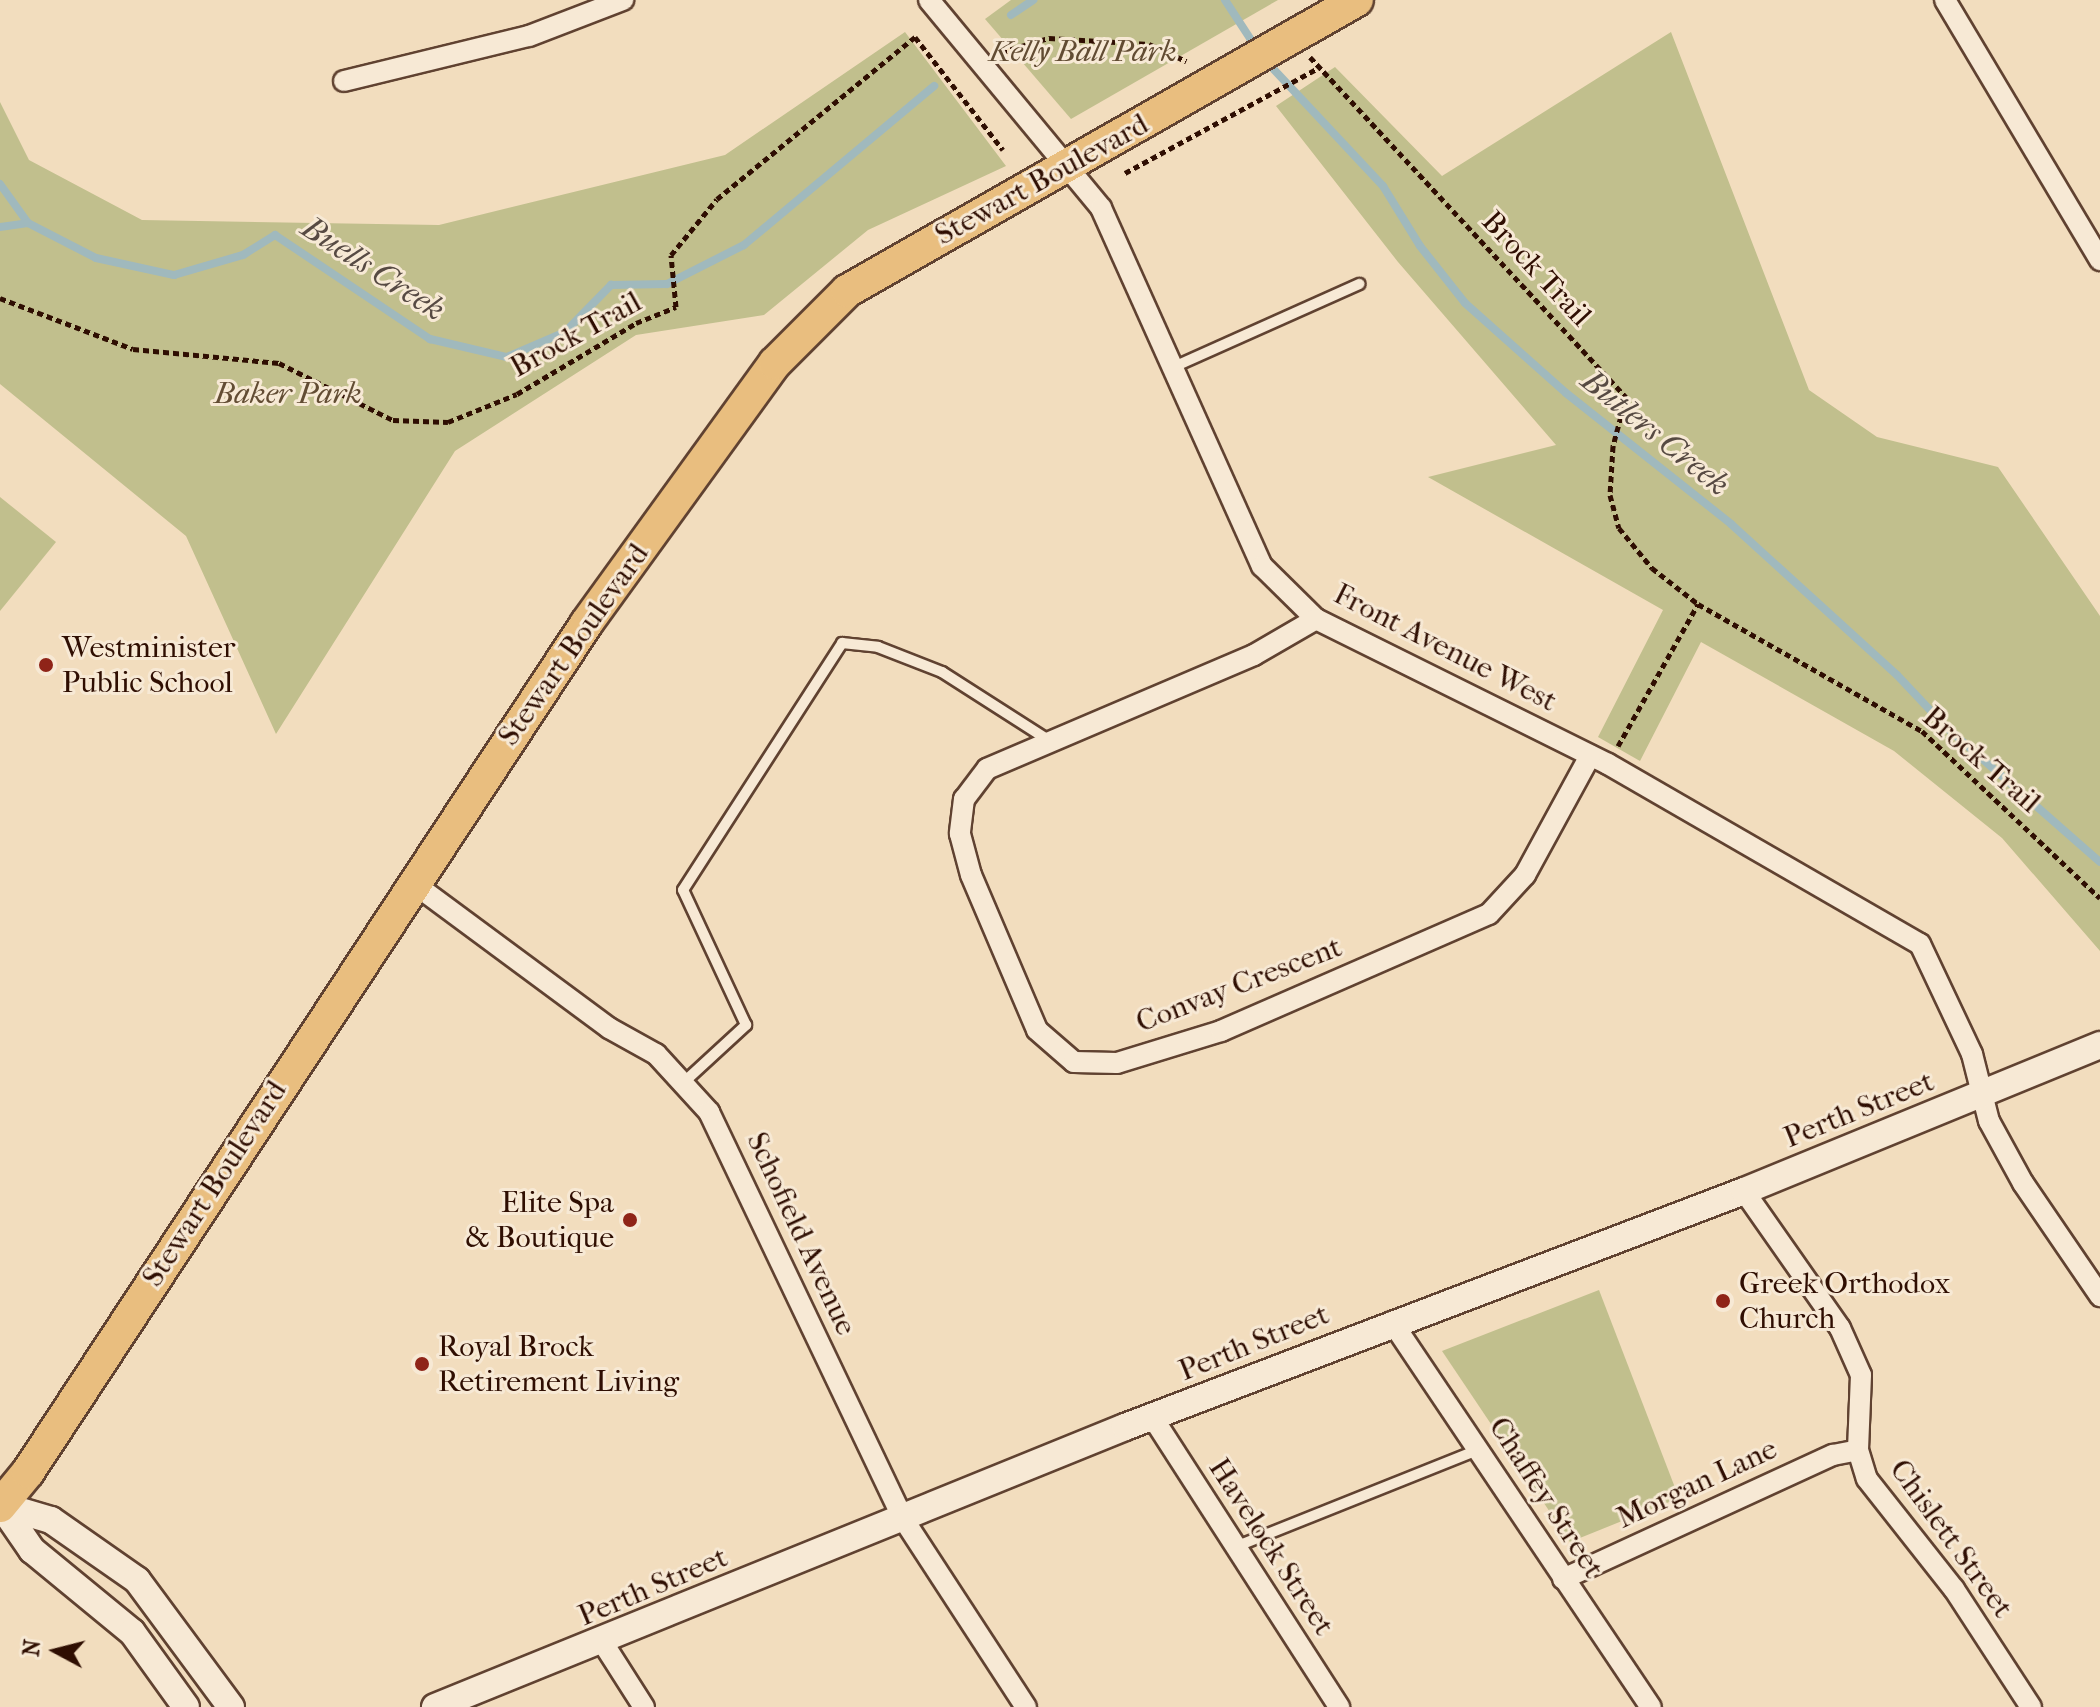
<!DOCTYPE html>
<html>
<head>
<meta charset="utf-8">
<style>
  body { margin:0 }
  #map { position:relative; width:2100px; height:1707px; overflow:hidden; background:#f2ddbe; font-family:"IM FELL French Canon",serif }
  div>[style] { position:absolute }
  .green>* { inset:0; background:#c1bf8d }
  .stream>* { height:8px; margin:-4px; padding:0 4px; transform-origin:4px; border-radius:4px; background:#a0b9bd }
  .path>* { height:5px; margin-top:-2.5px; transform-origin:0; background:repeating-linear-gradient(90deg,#2f0e02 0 6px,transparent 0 10px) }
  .roads { filter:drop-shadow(2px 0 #604231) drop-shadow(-2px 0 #604231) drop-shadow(0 2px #604231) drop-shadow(0 -2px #604231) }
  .service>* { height:10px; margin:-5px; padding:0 5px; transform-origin:5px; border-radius:5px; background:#f7e9d5 }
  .minor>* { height:20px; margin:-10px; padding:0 10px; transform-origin:10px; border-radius:10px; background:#f7e9d5 }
  .tertiary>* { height:26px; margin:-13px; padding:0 13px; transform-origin:13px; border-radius:13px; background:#f7e9d5 }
  .primary>* { height:32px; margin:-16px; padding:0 16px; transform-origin:16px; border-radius:16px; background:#e9be7f }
  .dots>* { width:22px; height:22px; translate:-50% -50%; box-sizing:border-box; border:4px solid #f7e9d5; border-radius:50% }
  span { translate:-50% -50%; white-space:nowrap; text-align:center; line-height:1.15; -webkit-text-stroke:6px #f7e9d5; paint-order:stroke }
  .park-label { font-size:30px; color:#624c33; font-style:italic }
  .street-label { font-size:30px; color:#2f0e02 }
  .poi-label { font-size:30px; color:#2f0e02 }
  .left { translate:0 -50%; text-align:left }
  .right { translate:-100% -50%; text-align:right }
  .water-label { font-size:32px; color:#574a43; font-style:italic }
  .north { position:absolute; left:16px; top:1611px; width:80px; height:80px; -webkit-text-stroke:6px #f7e9d5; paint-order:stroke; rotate:277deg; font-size:22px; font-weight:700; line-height:32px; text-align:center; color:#2f0e02 }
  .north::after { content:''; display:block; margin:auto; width:28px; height:36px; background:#2f0e02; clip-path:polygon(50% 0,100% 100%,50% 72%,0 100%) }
</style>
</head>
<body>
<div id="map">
  <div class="green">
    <i style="clip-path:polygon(1011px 0,1278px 0,1071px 119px,985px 19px)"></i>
    <i style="clip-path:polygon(905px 32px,1006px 166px,868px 230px,764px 315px,636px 335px,455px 451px,276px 734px,186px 536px,0 384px,0 102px,29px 160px,142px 220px,439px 225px,725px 155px)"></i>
    <i style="clip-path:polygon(1671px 32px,1809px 390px,1877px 437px,1998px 467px,2100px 616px,2100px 951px,2002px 838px,1894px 751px,1701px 642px,1640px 761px,1598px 737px,1663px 610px,1428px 477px,1556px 445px,1398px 262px,1276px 106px,1335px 67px,1442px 176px)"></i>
    <i style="clip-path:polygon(0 497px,56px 542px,0 611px)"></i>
    <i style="clip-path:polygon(1599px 1290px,1679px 1498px,1570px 1542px,1442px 1351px)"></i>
  </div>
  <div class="stream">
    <i style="left:1225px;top:0;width:59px;rotate:56.9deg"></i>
    <i style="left:1011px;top:15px;width:27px;rotate:-34deg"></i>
    <i style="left:1265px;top:60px;width:173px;rotate:46.9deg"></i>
    <i style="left:1383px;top:186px;width:70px;rotate:58.3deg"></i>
    <i style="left:1420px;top:246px;width:73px;rotate:51.7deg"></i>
    <i style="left:1465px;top:303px;width:135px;rotate:41.7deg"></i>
    <i style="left:1566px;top:393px;width:211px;rotate:38.4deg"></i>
    <i style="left:1731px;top:524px;width:224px;rotate:42.3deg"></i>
    <i style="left:1897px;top:675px;width:73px;rotate:46.7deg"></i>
    <i style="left:1947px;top:728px;width:203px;rotate:41.2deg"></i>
    <i style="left:0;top:184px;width:48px;rotate:54.3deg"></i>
    <i style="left:0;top:227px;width:28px;rotate:-8deg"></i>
    <i style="left:28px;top:223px;width:76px;rotate:27.2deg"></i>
    <i style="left:96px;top:258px;width:80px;rotate:12.3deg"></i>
    <i style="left:174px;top:275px;width:72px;rotate:-16.2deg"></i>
    <i style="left:243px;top:255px;width:38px;rotate:-32deg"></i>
    <i style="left:275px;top:235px;width:187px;rotate:33.9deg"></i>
    <i style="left:430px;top:339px;width:79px;rotate:13.2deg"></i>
    <i style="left:507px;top:357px;width:63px;rotate:-23.3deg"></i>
    <i style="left:565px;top:332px;width:66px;rotate:-45.6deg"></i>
    <i style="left:611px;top:285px;width:56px;rotate:-1deg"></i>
    <i style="left:667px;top:284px;width:86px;rotate:-26.9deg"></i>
    <i style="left:744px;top:245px;width:248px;rotate:-39.9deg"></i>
  </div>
  <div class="path">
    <i style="left:1001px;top:52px;width:50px;rotate:-16.3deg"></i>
    <i style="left:1049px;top:38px;width:100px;rotate:3.4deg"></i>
    <i style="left:1149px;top:44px;width:41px;rotate:24.7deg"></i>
    <i style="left:1310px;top:57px;width:464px;rotate:47.1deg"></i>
    <i style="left:1626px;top:397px;width:51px;rotate:104.9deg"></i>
    <i style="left:1613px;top:446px;width:49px;rotate:93.5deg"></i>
    <i style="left:1610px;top:495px;width:34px;rotate:75deg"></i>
    <i style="left:1619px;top:528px;width:52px;rotate:50.5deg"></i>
    <i style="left:1652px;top:568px;width:58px;rotate:38deg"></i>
    <i style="left:1698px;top:604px;width:257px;rotate:29.6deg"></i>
    <i style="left:1922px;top:731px;width:244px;rotate:43.2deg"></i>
    <i style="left:1125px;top:173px;width:222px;rotate:-28.5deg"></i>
    <i style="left:0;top:298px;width:142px;rotate:21deg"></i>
    <i style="left:133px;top:349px;width:147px;rotate:5.5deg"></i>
    <i style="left:279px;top:363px;width:127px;rotate:26.6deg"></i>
    <i style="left:393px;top:420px;width:55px;rotate:2.1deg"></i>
    <i style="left:448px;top:422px;width:74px;rotate:-22.1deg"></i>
    <i style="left:517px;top:394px;width:139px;rotate:-30.8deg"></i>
    <i style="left:636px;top:323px;width:43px;rotate:-21.8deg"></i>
    <i style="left:676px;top:307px;width:52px;rotate:-95.5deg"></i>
    <i style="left:671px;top:255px;width:72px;rotate:-50.6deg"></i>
    <i style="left:717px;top:199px;width:256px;rotate:-39.3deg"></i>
    <i style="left:915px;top:37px;width:143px;rotate:52.1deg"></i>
    <i style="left:1618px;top:746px;width:163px;rotate:-60.6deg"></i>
  </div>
  <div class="roads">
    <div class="service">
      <i style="left:1176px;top:366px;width:201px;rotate:-24.1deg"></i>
      <i style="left:683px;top:1083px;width:86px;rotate:-42.6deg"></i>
      <i style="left:746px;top:1025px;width:149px;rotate:-115deg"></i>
      <i style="left:683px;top:890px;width:294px;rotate:-57.2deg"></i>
      <i style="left:842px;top:643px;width:36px;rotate:6deg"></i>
      <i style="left:878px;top:647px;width:69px;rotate:21.3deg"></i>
      <i style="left:942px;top:672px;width:128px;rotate:32.6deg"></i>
      <i style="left:1235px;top:1547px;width:262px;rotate:-21.8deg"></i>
    </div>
    <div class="minor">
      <i style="left:929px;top:0;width:270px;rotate:50.4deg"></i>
      <i style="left:1101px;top:208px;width:393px;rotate:65.8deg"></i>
      <i style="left:1262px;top:566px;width:76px;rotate:44.5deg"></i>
      <i style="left:1316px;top:619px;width:326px;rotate:26.4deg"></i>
      <i style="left:1608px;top:764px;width:360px;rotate:30deg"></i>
      <i style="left:1920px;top:944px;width:122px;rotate:64.7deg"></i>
      <i style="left:1972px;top:1054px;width:69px;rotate:75.8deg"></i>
      <i style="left:1989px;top:1121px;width:71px;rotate:61.3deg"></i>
      <i style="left:2023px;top:1183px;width:137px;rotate:55.7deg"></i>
      <i style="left:1945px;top:0;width:303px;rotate:59.2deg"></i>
      <i style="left:344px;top:81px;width:190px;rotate:-13.7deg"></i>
      <i style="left:529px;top:36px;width:101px;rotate:-21deg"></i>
      <i style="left:1316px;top:619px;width:72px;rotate:149.9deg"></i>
      <i style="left:1254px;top:655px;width:290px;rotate:156.9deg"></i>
      <i style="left:987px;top:769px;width:38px;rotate:127deg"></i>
      <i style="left:964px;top:799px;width:35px;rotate:97deg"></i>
      <i style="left:960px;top:834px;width:42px;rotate:75deg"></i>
      <i style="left:971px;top:875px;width:168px;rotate:66.9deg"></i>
      <i style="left:1037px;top:1030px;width:49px;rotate:40.9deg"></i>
      <i style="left:1074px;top:1062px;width:43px;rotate:1.3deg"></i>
      <i style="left:1117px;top:1063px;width:109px;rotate:-17.1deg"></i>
      <i style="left:1221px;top:1031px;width:292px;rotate:-23.6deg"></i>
      <i style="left:1489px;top:914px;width:53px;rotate:-47.3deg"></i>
      <i style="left:1525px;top:875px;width:136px;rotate:-61.4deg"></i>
      <i style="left:413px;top:883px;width:244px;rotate:36.5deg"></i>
      <i style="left:609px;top:1028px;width:54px;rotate:29deg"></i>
      <i style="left:656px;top:1054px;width:79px;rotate:47.6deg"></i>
      <i style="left:709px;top:1112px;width:449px;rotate:64.5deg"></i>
      <i style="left:902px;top:1517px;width:227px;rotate:56.9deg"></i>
      <i style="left:1744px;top:1191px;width:167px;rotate:55deg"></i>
      <i style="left:1840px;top:1328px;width:51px;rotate:65.9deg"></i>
      <i style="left:1861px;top:1375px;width:75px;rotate:92.3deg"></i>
      <i style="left:1858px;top:1450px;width:30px;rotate:73deg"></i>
      <i style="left:1867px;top:1479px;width:140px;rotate:51.7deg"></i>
      <i style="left:1954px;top:1589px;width:141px;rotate:56.9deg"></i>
      <i style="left:1392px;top:1322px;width:464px;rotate:56.1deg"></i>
      <i style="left:1153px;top:1418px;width:344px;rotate:57.2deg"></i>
      <i style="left:1563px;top:1579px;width:297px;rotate:-24.7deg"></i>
      <i style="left:1833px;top:1455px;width:25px;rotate:-11deg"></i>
      <i style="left:603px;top:1643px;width:76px;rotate:57.4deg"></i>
    </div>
    <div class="tertiary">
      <i style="left:0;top:1505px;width:53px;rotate:16.4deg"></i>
      <i style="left:51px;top:1520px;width:105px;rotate:34.9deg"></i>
      <i style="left:137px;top:1580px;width:158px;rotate:53.5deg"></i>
      <i style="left:1px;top:1505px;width:55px;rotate:55.4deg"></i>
      <i style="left:32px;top:1550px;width:129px;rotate:39.4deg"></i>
      <i style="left:132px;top:1632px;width:92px;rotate:54.2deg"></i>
      <i style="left:435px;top:1707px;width:745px;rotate:-22.09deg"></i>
      <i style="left:1125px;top:1427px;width:662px;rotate:-20.87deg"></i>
      <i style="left:1744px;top:1191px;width:385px;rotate:-22.3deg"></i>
    </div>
    <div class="primary">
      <i style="left:0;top:1506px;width:44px;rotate:-50.5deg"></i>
      <i style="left:28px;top:1472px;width:1015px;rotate:-56.65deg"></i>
      <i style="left:586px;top:624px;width:322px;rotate:-54.1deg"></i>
      <i style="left:775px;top:363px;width:102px;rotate:-45deg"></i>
      <i style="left:847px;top:291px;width:587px;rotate:-29.71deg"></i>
    </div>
  </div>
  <div class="dots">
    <i style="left:46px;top:665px;background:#8f2418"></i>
    <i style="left:630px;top:1220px;background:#8f2418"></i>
    <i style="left:1723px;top:1301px;background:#8f2418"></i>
    <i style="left:422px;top:1364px;background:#8f2418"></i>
  </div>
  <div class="park-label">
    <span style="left:1083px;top:52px">Kelly Ball Park</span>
    <span style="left:288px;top:394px">Baker Park</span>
  </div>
  <div class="street-label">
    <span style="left:1042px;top:180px;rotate:-29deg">Stewart Boulevard</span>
    <span style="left:1536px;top:269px;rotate:47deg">Brock Trail</span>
    <span style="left:576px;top:335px;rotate:-29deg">Brock Trail</span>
    <span style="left:574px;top:645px;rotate:-55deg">Stewart Boulevard</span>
    <span style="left:1445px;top:648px;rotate:27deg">Front Avenue West</span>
    <span style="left:1981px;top:760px;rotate:41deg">Brock Trail</span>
    <span style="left:1239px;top:985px;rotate:-21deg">Convay Crescent</span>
    <span style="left:1859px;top:1110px;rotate:-22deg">Perth Street</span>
    <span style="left:215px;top:1184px;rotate:-57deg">Stewart Boulevard</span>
    <span style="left:801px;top:1234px;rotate:65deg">Schofield Avenue</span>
    <span style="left:1254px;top:1343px;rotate:-22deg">Perth Street</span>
    <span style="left:1697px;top:1484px;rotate:-25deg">Morgan Lane</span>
    <span style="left:1546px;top:1498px;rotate:57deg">Chaffey Street</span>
    <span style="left:1951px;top:1539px;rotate:54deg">Chislett Street</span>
    <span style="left:1271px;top:1547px;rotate:57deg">Havelock Street</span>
    <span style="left:653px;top:1587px;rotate:-23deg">Perth Street</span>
  </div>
  <div class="poi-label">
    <span class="left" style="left:62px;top:665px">Westminister<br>Public School</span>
    <span class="right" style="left:614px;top:1220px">Elite Spa<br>&amp; Boutique</span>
    <span class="left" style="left:1739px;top:1301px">Greek Orthodox<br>Church</span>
    <span class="left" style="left:438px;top:1364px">Royal Brock<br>Retirement Living</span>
  </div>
  <div class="water-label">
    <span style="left:373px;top:269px;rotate:33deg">Buells Creek</span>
    <span style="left:1655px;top:433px;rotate:39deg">Butlers Creek</span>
  </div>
  <div class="north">N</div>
</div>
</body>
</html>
